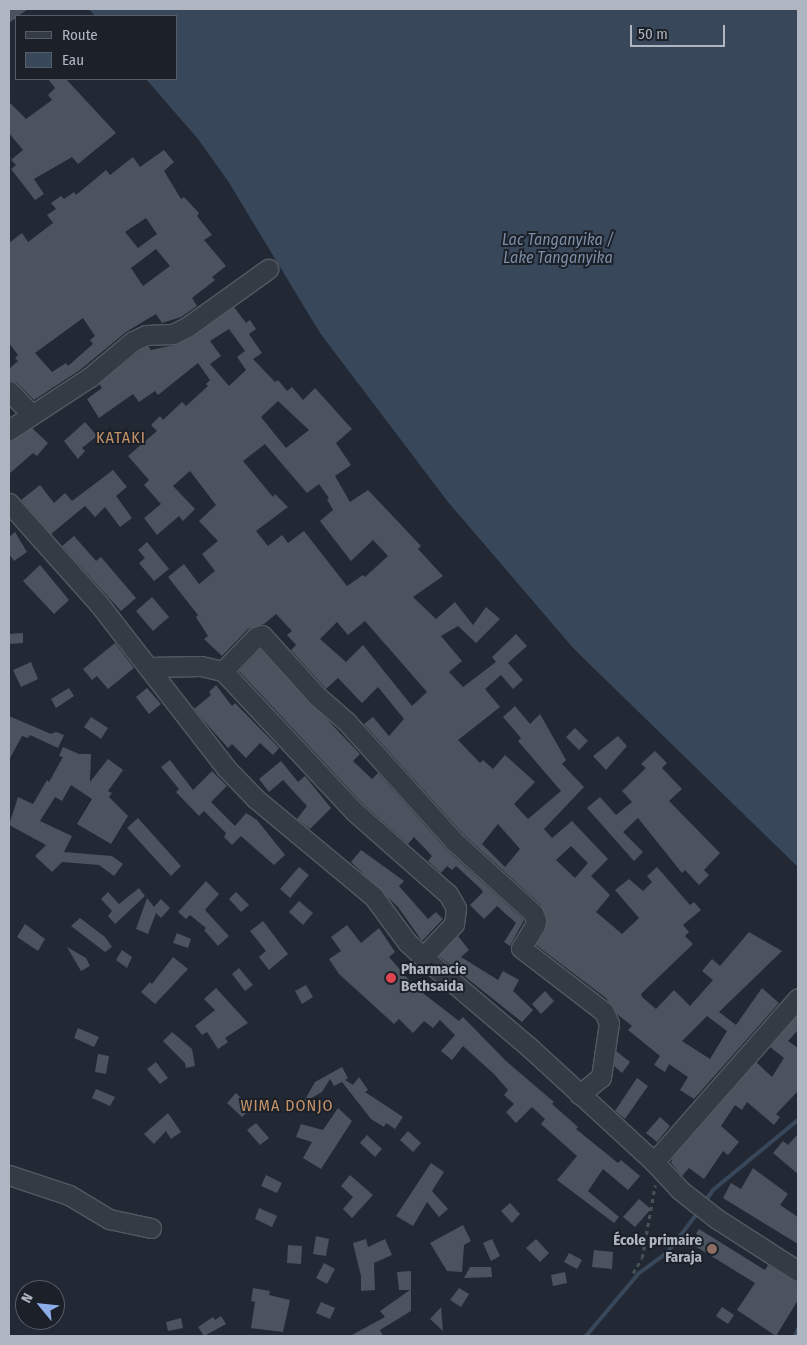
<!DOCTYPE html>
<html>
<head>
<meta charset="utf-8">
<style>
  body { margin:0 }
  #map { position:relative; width:807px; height:1345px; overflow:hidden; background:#222934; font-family:"Fira Sans Condensed",sans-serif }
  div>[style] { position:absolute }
  .water>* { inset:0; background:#39475b }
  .stream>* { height:4px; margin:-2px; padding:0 2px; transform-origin:2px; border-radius:2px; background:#39475b }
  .building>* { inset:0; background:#4b535f }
  .path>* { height:2.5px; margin-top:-1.25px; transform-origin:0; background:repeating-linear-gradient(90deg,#455456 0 4px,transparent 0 8px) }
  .roads { filter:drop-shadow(1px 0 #535962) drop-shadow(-1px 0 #535962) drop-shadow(0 1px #535962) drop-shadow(0 -1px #535962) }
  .minor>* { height:19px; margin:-9.5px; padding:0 9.5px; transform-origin:9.5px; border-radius:9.5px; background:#353b45 }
  .dots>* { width:14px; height:14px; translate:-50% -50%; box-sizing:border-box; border:2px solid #1b2029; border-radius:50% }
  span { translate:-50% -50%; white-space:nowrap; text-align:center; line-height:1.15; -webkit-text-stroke:4px #1b2029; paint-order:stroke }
  .poi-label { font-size:15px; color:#b0b6c1; font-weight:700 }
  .left { translate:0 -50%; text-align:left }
  .right { translate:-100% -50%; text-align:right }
  .water-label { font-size:16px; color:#7c8da6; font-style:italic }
  .neighbourhood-label { font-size:16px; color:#c49268; letter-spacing:1px }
  .frame { position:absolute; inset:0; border:10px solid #b0b6c1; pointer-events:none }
  .legend { position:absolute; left:15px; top:15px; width:162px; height:65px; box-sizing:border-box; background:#1b2029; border:1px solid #575c66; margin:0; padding:6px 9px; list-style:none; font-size:15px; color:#b0b6c1 }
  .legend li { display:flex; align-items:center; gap:10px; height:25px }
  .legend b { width:25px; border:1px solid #575c66 }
  .north { position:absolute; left:15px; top:1280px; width:50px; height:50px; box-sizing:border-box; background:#1b2029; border:1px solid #575c66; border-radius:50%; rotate:298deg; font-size:14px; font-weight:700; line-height:20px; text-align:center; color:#b0b6c1 }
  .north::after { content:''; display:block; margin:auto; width:18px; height:22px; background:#8daee9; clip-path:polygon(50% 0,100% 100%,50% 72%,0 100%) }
  .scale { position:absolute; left:630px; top:25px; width:95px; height:22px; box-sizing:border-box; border:2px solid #b0b6c1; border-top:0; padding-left:6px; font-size:15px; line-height:18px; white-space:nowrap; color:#b0b6c1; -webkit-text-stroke:4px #1b2029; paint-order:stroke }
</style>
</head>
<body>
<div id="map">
  <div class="water">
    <i style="clip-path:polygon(89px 9px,798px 9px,798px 867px,574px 649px,448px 502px,320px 333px,228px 181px,198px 139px,146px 79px,176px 79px,176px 16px,95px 16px)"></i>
  </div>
  <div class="stream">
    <i style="left:704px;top:1203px;width:16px;rotate:-55deg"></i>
    <i style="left:713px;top:1190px;width:110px;rotate:-39.5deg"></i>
    <i style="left:586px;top:1336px;width:82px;rotate:-49.9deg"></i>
    <i style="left:639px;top:1273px;width:34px;rotate:-36deg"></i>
    <i style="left:667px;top:1253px;width:53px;rotate:-52.7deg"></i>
    <i style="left:795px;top:1336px;width:8px;rotate:-67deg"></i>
  </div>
  <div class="building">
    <i style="clip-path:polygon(9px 9px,28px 9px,9px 23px)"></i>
    <i style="clip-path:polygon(48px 79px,66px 79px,116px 133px,78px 164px,72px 157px,34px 179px,44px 194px,35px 200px,11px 169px,16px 165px,11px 160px,23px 150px,9px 133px,9px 102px,26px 119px,52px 100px,48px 95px,55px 88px)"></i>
    <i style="clip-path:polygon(evenodd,164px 150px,174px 162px,164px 171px,181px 199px,184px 197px,199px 213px,197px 216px,212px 235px,204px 240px,226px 266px,212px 277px,215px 280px,192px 298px,197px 306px,181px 317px,162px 323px,156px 314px,126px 332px,80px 370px,34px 400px,17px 383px,9px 380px,9px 369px,18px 361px,15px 358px,18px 355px,9px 343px,9px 243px,22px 233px,28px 242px,53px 223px,47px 215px,56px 209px,51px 203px,61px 196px,64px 199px,74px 192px,76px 195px,106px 170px,110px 175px,133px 157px,140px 167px,164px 150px,146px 218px,157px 234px,138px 248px,125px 232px,146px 218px,164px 150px,156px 249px,170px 266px,143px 286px,131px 268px,156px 249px,164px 150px,83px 318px,95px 336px,90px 340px,93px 344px,68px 366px,66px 363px,52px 372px,35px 353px,83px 318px)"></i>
    <i style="clip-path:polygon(evenodd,234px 307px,246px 323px,250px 320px,256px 329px,249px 334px,262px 353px,253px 359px,275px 382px,278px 380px,287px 391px,292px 387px,303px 400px,315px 388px,352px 429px,336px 443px,351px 465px,335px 476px,350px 502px,368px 490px,421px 546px,418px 549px,443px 576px,413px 597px,436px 619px,455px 602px,473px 625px,486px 607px,500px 619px,476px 643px,458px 626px,441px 636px,462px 661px,449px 672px,463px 687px,496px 662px,492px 657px,516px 634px,527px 646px,508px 663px,523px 680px,513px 689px,501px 675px,485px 689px,500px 707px,458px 740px,480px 763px,483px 760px,493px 769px,505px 755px,535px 782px,514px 804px,528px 819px,561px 791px,518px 741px,521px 738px,503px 717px,515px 706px,530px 724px,540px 714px,566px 760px,562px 764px,584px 787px,544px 829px,552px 838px,572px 821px,608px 859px,591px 876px,610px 895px,596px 912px,622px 934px,639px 918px,615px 890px,629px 879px,643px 891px,652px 882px,647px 876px,657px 867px,690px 905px,694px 902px,701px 910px,683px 925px,689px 932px,685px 936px,693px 944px,641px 994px,642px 997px,656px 1009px,674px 990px,690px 1006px,713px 980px,702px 971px,712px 959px,720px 966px,749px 932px,782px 951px,719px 1012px,736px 1025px,762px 988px,779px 1003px,694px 1099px,680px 1090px,688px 1077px,669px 1064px,665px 1072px,654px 1065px,660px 1056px,628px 1030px,632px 1026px,617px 1014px,606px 998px,536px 945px,547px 922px,541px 905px,463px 834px,364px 724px,373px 717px,389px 736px,404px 719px,378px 687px,362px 703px,338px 678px,326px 689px,291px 650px,296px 645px,287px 635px,292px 631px,276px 614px,264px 624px,248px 629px,222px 656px,204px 639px,208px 636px,196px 617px,198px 615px,168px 577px,184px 564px,199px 584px,215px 571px,202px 554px,218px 541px,199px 521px,216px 505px,190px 471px,173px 486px,195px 509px,183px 521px,179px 516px,157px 535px,144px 518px,161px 504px,144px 485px,149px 480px,128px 456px,157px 431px,151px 425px,160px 416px,163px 420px,182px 402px,186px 406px,208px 386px,206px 384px,210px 380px,198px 363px,158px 395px,155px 391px,139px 402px,133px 394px,99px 418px,87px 399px,102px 388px,99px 384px,139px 351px,148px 346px,151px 350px,178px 344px,234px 307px,229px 329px,245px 351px,237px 357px,246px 370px,229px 386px,210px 364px,221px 356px,210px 341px,229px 329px,234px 307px,278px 401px,309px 430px,286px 448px,261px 417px,278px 401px,234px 307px,265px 444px,307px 493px,319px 484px,329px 498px,327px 499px,333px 510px,320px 521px,351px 561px,373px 540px,388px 556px,365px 577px,363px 575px,347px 586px,304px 531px,288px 543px,282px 535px,268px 546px,256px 531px,288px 507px,275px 494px,273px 497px,243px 461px,265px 444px,234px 307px,365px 621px,427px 692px,412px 706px,363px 645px,346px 662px,320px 639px,337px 622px,348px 635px,365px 621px,234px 307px,498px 824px,520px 849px,505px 867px,482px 844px,498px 824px,234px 307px,571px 846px,588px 863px,575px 878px,556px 860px,571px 846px,234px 307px,707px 1016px,727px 1031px,710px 1059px,682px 1041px,707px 1016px)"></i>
    <i style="clip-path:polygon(85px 422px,97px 436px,82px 448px,85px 451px,78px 459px,64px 441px)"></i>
    <i style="clip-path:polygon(32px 428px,48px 443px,37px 456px,33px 453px,9px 474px,9px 441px)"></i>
    <i style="clip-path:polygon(113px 470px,127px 487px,116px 496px,132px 518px,120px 527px,105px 507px,95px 517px,85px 506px,51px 534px,21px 500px,40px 485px,54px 503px,65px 493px,72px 501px)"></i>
    <i style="clip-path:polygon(15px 532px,27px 552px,14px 561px,9px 554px,9px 537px)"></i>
    <i style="clip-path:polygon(74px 536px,96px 561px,101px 557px,136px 598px,121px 611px,62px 546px)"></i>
    <i style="clip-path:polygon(147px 542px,169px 569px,154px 581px,139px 563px,145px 558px,138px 550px)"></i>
    <i style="clip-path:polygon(40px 565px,69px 600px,54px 614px,23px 581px)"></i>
    <i style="clip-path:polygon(152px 597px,169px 617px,153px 631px,136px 611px)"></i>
    <i style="clip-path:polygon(23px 633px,23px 643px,9px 644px,9px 634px)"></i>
    <i style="clip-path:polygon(115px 643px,134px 668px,108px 689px,97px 676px,92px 680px,83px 669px)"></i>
    <i style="clip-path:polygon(260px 649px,360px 754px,353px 761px,372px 779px,378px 773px,447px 850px,524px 920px,510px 946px,504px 942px,516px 923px,497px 906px,484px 919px,470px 905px,483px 892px,481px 889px,456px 866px,452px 870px,447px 866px,441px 873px,428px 861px,432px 856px,414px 837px,408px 844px,363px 804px,239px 671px)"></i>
    <i style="clip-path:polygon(31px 662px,38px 679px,21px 687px,13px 670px)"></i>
    <i style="clip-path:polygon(216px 685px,232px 706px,235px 703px,279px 748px,273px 755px,260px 743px,246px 758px,232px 744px,228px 748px,205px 722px,194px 709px,211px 695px,209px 692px)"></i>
    <i style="clip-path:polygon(69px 688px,74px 696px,56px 708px,51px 699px)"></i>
    <i style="clip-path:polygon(147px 688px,161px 704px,149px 714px,136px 697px)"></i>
    <i style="clip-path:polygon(9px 716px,51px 734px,56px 732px,64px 735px,58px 748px,30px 735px,28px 738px,22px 736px,9px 760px)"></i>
    <i style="clip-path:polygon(91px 717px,108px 728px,101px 739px,84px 727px)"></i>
    <i style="clip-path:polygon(575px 728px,588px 741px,579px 750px,566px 737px)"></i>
    <i style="clip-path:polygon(618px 736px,627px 746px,606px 770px,593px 756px)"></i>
    <i style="clip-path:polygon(63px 747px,79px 754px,91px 754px,90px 782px,108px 759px,123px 770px,108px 791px,112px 793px,109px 797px,128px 816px,111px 844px,77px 824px,92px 799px,71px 785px,62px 801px,55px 797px,40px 821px,72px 836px,64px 852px,112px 856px,123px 864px,114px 876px,99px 865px,62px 862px,52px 872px,35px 856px,46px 845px,9px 825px,18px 797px,33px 804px,47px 780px,49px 782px,63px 757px,59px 756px)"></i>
    <i style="clip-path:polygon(655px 751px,667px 763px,662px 768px,682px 789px,669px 801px,720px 853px,704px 870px,709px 875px,699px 885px,685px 870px,682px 873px,638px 818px,623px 832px,643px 852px,634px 861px,587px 808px,600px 797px,616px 815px,632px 802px,622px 791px,646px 768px,641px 764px)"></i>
    <i style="clip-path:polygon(170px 760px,193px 790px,212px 771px,227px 786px,211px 802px,235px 826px,246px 813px,257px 820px,285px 855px,274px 865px,241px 836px,232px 845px,224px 837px,226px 833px,204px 811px,199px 816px,176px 792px,179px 789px,161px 767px)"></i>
    <i style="clip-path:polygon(281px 761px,298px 782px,305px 776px,331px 808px,310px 829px,297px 819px,307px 806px,283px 780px,269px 792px,259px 779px)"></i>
    <i style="clip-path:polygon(138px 818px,181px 866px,171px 876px,127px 828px)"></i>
    <i style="clip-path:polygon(361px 850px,404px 881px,399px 886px,428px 919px,436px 912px,443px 919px,422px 941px,398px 907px,351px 862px)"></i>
    <i style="clip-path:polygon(299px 867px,309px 875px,290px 898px,280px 889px)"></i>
    <i style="clip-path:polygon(206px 881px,219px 894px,205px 910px,229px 936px,218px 946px,204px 930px,206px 928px,190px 915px,186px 919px,178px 912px)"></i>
    <i style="clip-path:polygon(139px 888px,145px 896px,115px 924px,108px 916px,112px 911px,101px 899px,108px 892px,119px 904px)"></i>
    <i style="clip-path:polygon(236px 892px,249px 905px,241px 912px,229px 899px)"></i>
    <i style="clip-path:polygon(147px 898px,154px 907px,161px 899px,170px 908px,161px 918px,156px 913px,148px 934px,136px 929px)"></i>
    <i style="clip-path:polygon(299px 901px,313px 913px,303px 925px,289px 912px)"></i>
    <i style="clip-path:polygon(80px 918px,105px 937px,112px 947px,105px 952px,71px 926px)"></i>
    <i style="clip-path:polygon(263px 921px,288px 954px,269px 970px,259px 957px,266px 951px,250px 931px)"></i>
    <i style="clip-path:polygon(25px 924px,45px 939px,38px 951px,17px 937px)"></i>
    <i style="clip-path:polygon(347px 925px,361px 943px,379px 928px,395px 952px,389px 957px,415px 987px,459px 1021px,463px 1017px,506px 1061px,554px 1102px,552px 1104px,578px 1127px,576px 1129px,618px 1163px,621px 1160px,640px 1176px,628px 1190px,603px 1169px,588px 1191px,619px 1217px,614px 1223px,557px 1180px,577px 1156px,541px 1124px,545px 1119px,532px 1107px,516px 1123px,506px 1112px,514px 1104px,504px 1095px,508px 1090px,494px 1074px,463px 1046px,452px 1060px,441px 1051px,455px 1035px,440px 1020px,433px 1028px,424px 1021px,413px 1033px,399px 1019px,394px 1024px,339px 974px,329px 959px,341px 951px,331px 937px)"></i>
    <i style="clip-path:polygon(177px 933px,191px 939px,188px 948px,173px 943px)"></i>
    <i style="clip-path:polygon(458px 936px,469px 950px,461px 957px,498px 980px,503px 971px,519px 980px,513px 991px,533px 1010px,522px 1022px,439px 956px)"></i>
    <i style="clip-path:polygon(67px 947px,86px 958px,90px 966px,81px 971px)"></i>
    <i style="clip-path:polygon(122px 950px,132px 957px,127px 968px,116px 960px)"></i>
    <i style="clip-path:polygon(173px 957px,188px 969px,155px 1004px,141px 992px,150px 982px,152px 984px)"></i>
    <i style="clip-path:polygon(239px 968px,253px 985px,245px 991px,232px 974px)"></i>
    <i style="clip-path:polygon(306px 985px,313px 997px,302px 1004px,295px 991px)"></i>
    <i style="clip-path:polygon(216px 988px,248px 1023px,225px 1038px,228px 1042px,218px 1049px,207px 1032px,202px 1035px,195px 1026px,215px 1010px,204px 999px)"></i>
    <i style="clip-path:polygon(545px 991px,554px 1001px,541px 1014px,532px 1004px)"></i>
    <i style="clip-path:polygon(798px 1015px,798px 1030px,788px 1041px,798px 1048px,798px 1091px,776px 1114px,780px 1117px,774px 1125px,747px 1102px,742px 1110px,735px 1105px,721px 1126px,739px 1142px,728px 1155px,723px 1151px,704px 1179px,689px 1168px,682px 1176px,671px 1163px,673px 1157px,756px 1062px,772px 1077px,784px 1058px,770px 1047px)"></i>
    <i style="clip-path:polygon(78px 1028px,99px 1037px,94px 1047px,74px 1038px)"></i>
    <i style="clip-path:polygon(172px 1032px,192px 1049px,195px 1066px,186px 1068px,185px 1063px,163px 1041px)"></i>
    <i style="clip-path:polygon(616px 1051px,630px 1062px,622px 1073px,614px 1066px)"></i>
    <i style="clip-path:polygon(98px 1054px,109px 1056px,106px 1074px,95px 1072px)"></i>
    <i style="clip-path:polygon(156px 1062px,168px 1078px,160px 1084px,147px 1069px)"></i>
    <i style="clip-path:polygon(342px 1067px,348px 1078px,345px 1080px,353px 1085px,359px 1077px,368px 1090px,365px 1092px,403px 1117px,395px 1129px,386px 1123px,384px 1127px,371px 1119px,342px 1082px,334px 1086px,330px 1079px,322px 1092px,303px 1103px,315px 1082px)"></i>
    <i style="clip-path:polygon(637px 1078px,648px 1086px,625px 1119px,615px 1111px)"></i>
    <i style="clip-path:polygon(96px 1089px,115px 1097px,110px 1106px,92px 1098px)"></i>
    <i style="clip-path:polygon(236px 1093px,251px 1108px,242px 1117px,227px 1103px)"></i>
    <i style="clip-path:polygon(338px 1108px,352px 1121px,321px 1169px,303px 1158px,312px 1142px,296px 1137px,301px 1124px,323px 1130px)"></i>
    <i style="clip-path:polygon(168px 1113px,181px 1132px,171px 1139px,166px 1131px,154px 1144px,144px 1134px)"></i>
    <i style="clip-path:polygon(660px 1117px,670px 1126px,657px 1142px,646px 1133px)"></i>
    <i style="clip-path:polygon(256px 1123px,269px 1138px,260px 1145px,247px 1130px)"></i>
    <i style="clip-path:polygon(408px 1131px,421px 1143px,413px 1152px,400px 1140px)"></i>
    <i style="clip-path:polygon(798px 1134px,798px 1174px,773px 1153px,783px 1141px,788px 1145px)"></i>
    <i style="clip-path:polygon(367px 1135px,382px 1149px,375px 1157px,360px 1143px)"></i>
    <i style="clip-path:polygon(431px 1163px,444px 1172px,432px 1191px,448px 1209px,439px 1217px,427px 1202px,413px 1226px,396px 1216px)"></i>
    <i style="clip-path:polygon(753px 1168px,788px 1194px,780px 1205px,798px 1217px,798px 1244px,723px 1198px,731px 1183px,741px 1189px)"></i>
    <i style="clip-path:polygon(266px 1175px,282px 1183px,277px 1193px,261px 1186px)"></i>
    <i style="clip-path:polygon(350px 1175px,373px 1195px,352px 1218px,343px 1209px,353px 1197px,341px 1186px)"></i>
    <i style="clip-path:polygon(639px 1199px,651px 1209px,635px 1227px,623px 1217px)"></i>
    <i style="clip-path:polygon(510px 1203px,520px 1214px,512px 1223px,501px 1211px)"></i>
    <i style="clip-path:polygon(259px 1208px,277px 1216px,272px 1227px,255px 1219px)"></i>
    <i style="clip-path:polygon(463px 1225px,471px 1241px,464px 1245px,462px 1272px,447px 1271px,430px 1243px)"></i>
    <i style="clip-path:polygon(699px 1229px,765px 1270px,768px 1265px,798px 1283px,798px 1300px,776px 1336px,737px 1310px,755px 1283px,690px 1243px)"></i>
    <i style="clip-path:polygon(316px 1236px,329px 1239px,326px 1256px,313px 1254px)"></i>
    <i style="clip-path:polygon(366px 1239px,368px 1247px,385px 1239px,392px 1255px,374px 1263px,375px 1290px,361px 1291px,361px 1276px,353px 1243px)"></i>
    <i style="clip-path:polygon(492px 1239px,500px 1256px,491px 1261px,483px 1243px)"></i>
    <i style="clip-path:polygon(536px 1239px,549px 1253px,540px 1262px,526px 1248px)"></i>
    <i style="clip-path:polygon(288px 1245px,302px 1246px,301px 1264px,287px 1263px)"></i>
    <i style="clip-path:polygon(594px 1250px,613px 1252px,612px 1269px,592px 1267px)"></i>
    <i style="clip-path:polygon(569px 1253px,582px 1260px,577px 1269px,564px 1262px)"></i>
    <i style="clip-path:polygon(324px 1263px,335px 1269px,327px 1284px,316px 1278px)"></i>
    <i style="clip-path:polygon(470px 1267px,491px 1267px,492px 1277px,464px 1278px)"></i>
    <i style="clip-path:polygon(411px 1271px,411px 1311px,380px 1330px,383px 1336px,350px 1336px,385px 1317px,380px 1311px,410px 1290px,399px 1290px,397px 1272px)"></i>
    <i style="clip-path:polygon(565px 1272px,567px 1283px,553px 1286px,551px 1275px)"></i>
    <i style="clip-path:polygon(253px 1288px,270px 1291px,269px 1295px,290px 1300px,283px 1332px,251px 1328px,255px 1302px,251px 1301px)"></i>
    <i style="clip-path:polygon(459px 1288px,469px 1294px,461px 1307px,450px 1300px)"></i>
    <i style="clip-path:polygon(321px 1302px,335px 1308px,330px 1319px,316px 1313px)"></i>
    <i style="clip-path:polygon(441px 1307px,443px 1331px,430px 1319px)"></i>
    <i style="clip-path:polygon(722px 1307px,734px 1315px,728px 1324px,716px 1316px)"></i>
    <i style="clip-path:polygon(221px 1316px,226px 1324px,204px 1336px,198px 1327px,213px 1317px,215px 1320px)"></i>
    <i style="clip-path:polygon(181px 1318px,183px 1328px,168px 1331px,166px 1322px)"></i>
  </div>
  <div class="path">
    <i style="left:633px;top:1273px;width:17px;rotate:-59deg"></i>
    <i style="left:642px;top:1258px;width:74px;rotate:-79.9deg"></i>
  </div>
  <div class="roads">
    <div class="minor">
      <i style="left:9px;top:391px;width:32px;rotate:46deg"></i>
      <i style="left:9px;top:430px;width:97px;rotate:-33.2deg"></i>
      <i style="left:90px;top:377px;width:56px;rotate:-39.9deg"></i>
      <i style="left:133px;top:341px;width:14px;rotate:-25deg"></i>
      <i style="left:146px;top:335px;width:27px;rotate:-2deg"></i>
      <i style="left:173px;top:334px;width:16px;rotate:-27deg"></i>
      <i style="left:187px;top:327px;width:100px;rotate:-35.6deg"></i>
      <i style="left:9px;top:503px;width:135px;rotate:48.3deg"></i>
      <i style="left:99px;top:604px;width:207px;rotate:52.2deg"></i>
      <i style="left:226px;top:768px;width:43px;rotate:45.9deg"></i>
      <i style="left:256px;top:799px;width:152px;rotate:39.7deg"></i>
      <i style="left:373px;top:896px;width:57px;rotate:53.5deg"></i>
      <i style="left:407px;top:942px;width:22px;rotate:43deg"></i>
      <i style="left:423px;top:957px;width:139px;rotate:40.3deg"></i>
      <i style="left:529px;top:1047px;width:170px;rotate:42.6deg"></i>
      <i style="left:654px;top:1162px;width:38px;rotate:47deg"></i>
      <i style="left:680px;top:1190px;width:47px;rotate:38.1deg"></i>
      <i style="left:717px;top:1219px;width:96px;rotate:32.7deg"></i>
      <i style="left:149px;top:667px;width:52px;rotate:-1.1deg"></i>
      <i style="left:201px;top:666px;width:23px;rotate:13deg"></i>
      <i style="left:223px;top:671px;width:193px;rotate:46.9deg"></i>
      <i style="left:355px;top:812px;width:124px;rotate:41.4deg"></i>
      <i style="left:448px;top:894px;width:16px;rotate:60deg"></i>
      <i style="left:456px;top:908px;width:16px;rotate:97deg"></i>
      <i style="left:454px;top:924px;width:45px;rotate:133.2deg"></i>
      <i style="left:223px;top:671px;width:47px;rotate:-45.9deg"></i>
      <i style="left:256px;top:637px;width:6px;rotate:-18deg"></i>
      <i style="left:262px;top:635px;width:82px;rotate:48deg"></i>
      <i style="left:317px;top:696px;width:38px;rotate:41deg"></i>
      <i style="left:346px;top:721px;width:163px;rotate:48deg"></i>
      <i style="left:455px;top:842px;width:105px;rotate:42.3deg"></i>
      <i style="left:533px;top:913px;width:8px;rotate:67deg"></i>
      <i style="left:536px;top:920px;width:5px;rotate:101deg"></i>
      <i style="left:535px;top:925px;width:27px;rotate:121deg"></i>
      <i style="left:521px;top:948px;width:105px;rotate:37.6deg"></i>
      <i style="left:604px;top:1012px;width:12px;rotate:66deg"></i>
      <i style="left:609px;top:1023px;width:55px;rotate:98.4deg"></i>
      <i style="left:601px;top:1077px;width:28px;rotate:141deg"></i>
      <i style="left:654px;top:1162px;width:218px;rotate:-48.7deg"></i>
      <i style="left:9px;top:1175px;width:63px;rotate:18.4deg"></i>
      <i style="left:69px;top:1195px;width:47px;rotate:31deg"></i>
      <i style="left:109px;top:1219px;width:43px;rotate:12.1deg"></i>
    </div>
  </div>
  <div class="dots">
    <i style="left:391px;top:978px;background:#e0444e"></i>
    <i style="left:712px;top:1249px;background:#8d6e63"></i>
  </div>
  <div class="poi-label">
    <span class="left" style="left:401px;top:978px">Pharmacie<br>Bethsaida</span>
    <span class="right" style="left:702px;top:1249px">École primaire<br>Faraja</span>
  </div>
  <div class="water-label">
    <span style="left:558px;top:249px">Lac Tanganyika /<br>Lake Tanganyika</span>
  </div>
  <div class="neighbourhood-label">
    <span style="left:121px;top:438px">KATAKI</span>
    <span style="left:287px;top:1106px">WIMA DONJO</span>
  </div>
  <div class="frame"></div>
  <ul class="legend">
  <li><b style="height:6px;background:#353b45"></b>Route</li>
  <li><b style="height:14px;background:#39475b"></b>Eau</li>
  </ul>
  <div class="north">N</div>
  <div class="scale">50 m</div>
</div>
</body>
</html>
